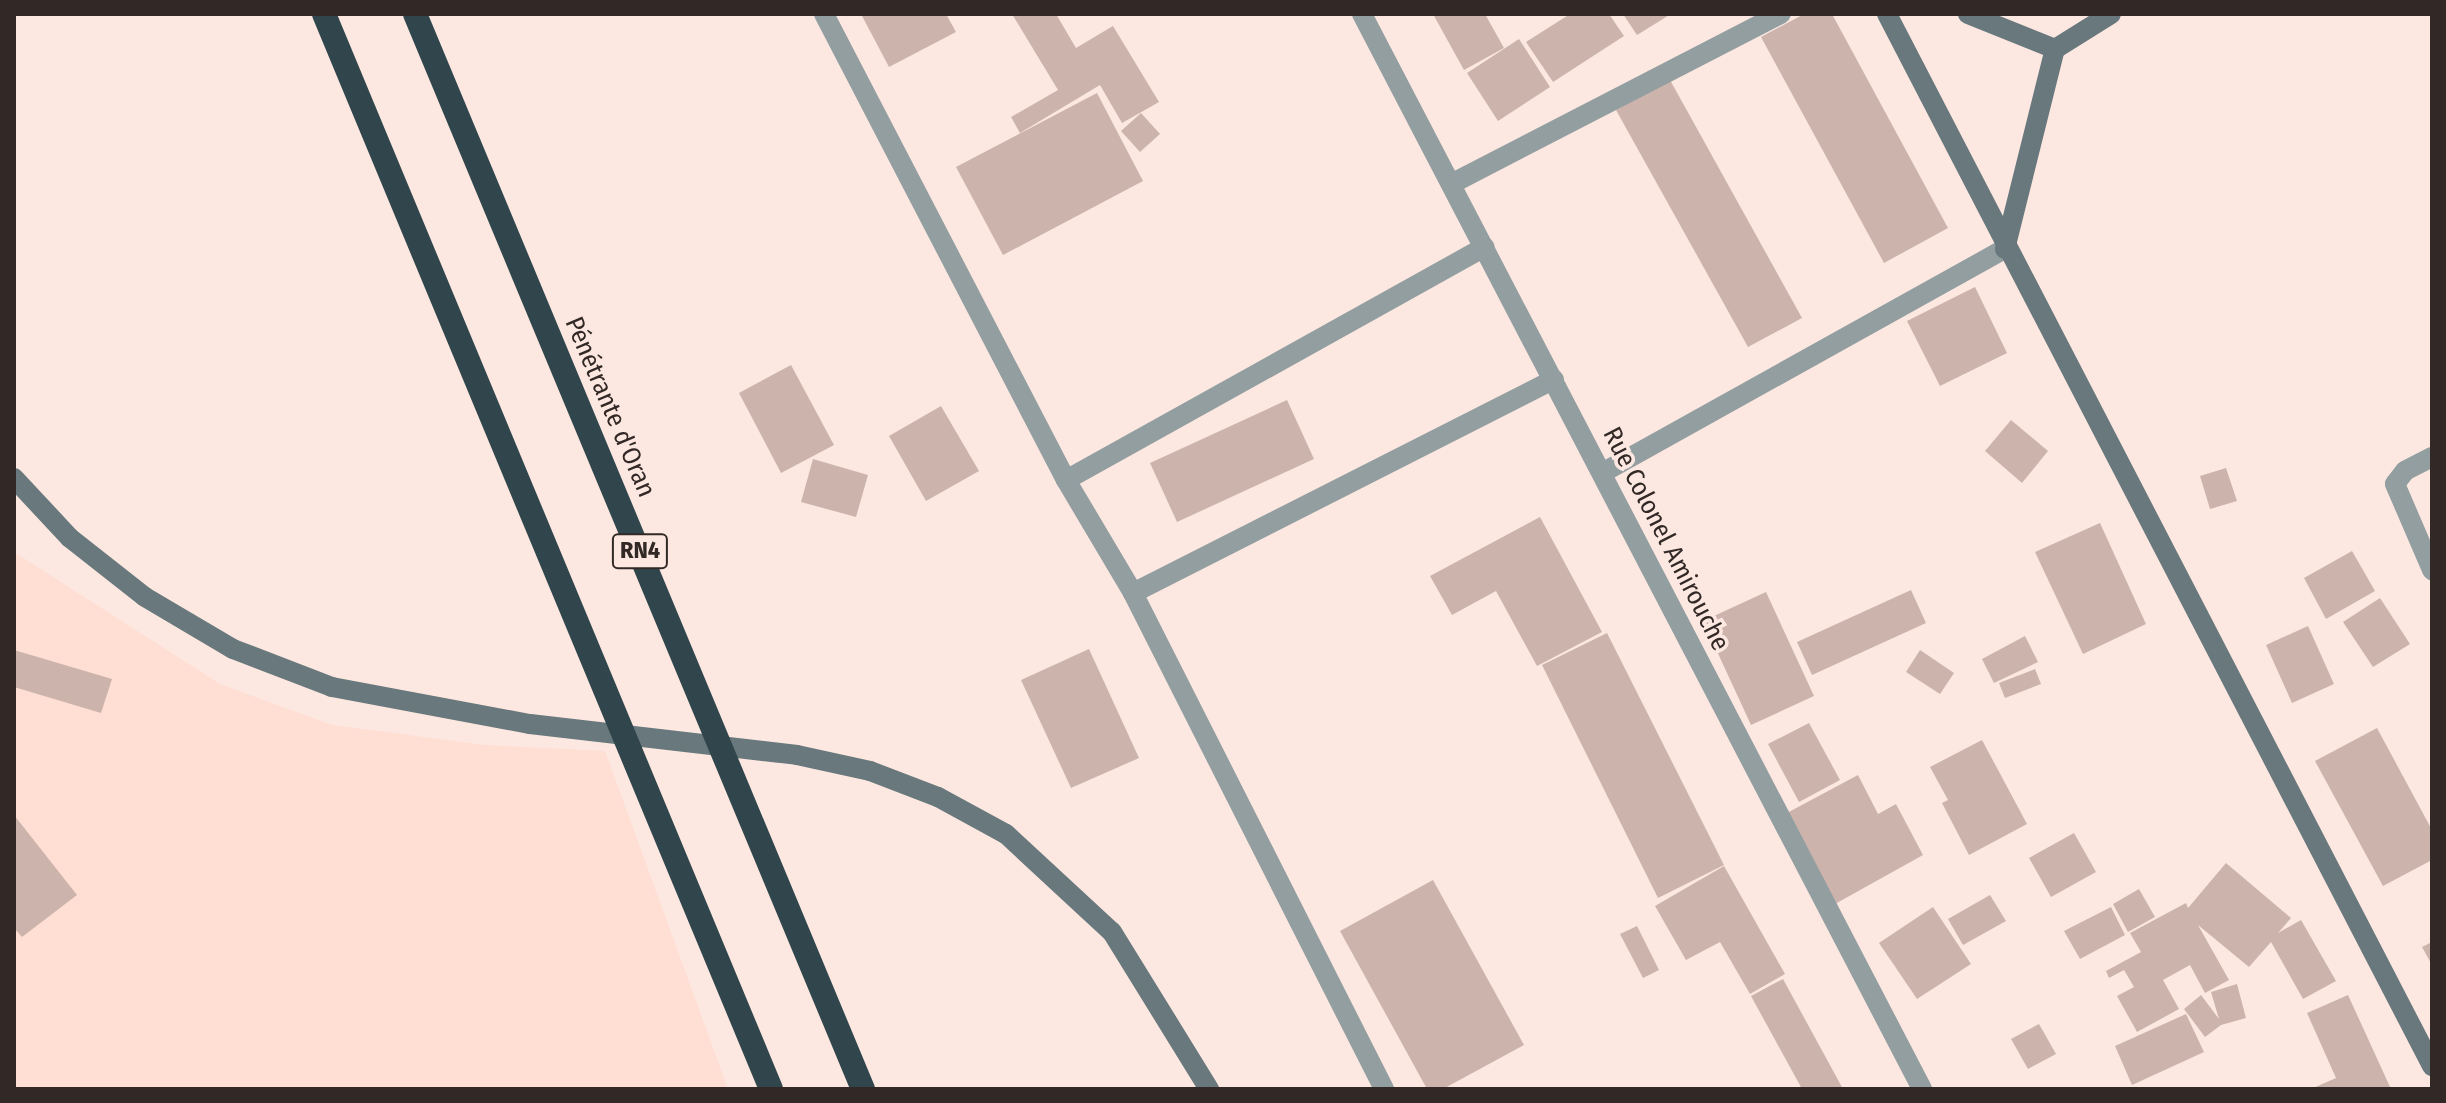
<!DOCTYPE html>
<html>
<head>
<meta charset="utf-8">
<style>
  body { margin:0 }
  #map { position:relative; width:2446px; height:1103px; overflow:hidden; background:#fce8e1; font-family:"Fira Sans Condensed",sans-serif }
  div>[style] { position:absolute }
  .built>* { inset:0; background:#ffded3 }
  .building>* { inset:0; background:#ccb4ac }
  .minor>* { height:20px; margin:-10px; padding:0 10px; transform-origin:10px; border-radius:10px; background:#939ea1 }
  .tertiary>* { height:20px; margin:-10px; padding:0 10px; transform-origin:10px; border-radius:10px; background:#939ea1 }
  .secondary>* { height:20px; margin:-10px; padding:0 10px; transform-origin:10px; border-radius:10px; background:#68787c }
  .motorway>* { height:24px; margin:-12px; padding:0 12px; transform-origin:12px; border-radius:12px; background:#30464c }
  span { translate:-50% -50%; white-space:nowrap; text-align:center; line-height:1.15; -webkit-text-stroke:7px #fce8e1; paint-order:stroke }
  .shield-label span { padding:2px 6px; background:#fce8e1; border:2px solid; border-radius:6px; -webkit-text-stroke-width:0 }
  .shield-label { font-size:24px; color:#322926; font-weight:700 }
  .street-label { font-size:26px; color:#322926 }
  .frame { position:absolute; inset:0; border:16px solid #322926; pointer-events:none }
</style>
</head>
<body>
<div id="map">
  <div class="built">
    <i style="clip-path:polygon(14px 552px,220px 684px,332px 725px,485px 745px,605px 751px,728px 1089px,14px 1089px)"></i>
  </div>
  <div class="building">
    <i style="clip-path:polygon(861px 14px,946px 14px,956px 32px,889px 67px)"></i>
    <i style="clip-path:polygon(1012px 14px,1056px 14px,1076px 48px,1113px 26px,1159px 102px,1122px 123px,1100px 85px,1020px 133px,1011px 117px,1058px 90px)"></i>
    <i style="clip-path:polygon(1433px 14px,1485px 14px,1504px 48px,1464px 70px)"></i>
    <i style="clip-path:polygon(1570px 14px,1609px 14px,1624px 36px,1553px 82px,1526px 42px)"></i>
    <i style="clip-path:polygon(1623px 14px,1671px 14px,1637px 35px)"></i>
    <i style="clip-path:polygon(1804px 14px,1832px 14px,1948px 228px,1884px 263px,1761px 37px)"></i>
    <i style="clip-path:polygon(1519px 39px,1550px 87px,1498px 121px,1467px 73px)"></i>
    <i style="clip-path:polygon(1670px 80px,1802px 318px,1748px 347px,1616px 110px)"></i>
    <i style="clip-path:polygon(1097px 93px,1143px 181px,1003px 255px,956px 167px)"></i>
    <i style="clip-path:polygon(1141px 113px,1160px 134px,1140px 152px,1121px 131px)"></i>
    <i style="clip-path:polygon(1975px 287px,2007px 353px,1940px 386px,1907px 321px)"></i>
    <i style="clip-path:polygon(791px 365px,834px 445px,781px 473px,739px 393px)"></i>
    <i style="clip-path:polygon(1287px 400px,1314px 459px,1177px 522px,1150px 463px)"></i>
    <i style="clip-path:polygon(941px 406px,979px 471px,926px 501px,889px 436px)"></i>
    <i style="clip-path:polygon(2011px 420px,2048px 451px,2022px 483px,1985px 451px)"></i>
    <i style="clip-path:polygon(813px 459px,868px 475px,856px 517px,801px 502px)"></i>
    <i style="clip-path:polygon(2226px 468px,2237px 501px,2210px 509px,2200px 476px)"></i>
    <i style="clip-path:polygon(1540px 517px,1602px 632px,1537px 666px,1496px 591px,1452px 615px,1430px 576px)"></i>
    <i style="clip-path:polygon(2100px 523px,2146px 624px,2083px 654px,2035px 552px)"></i>
    <i style="clip-path:polygon(2352px 551px,2375px 591px,2326px 619px,2304px 578px)"></i>
    <i style="clip-path:polygon(1911px 590px,1926px 623px,1812px 675px,1797px 642px)"></i>
    <i style="clip-path:polygon(1766px 592px,1814px 696px,1751px 725px,1703px 621px)"></i>
    <i style="clip-path:polygon(2380px 598px,2410px 644px,2373px 667px,2343px 622px)"></i>
    <i style="clip-path:polygon(2308px 626px,2334px 684px,2292px 703px,2266px 645px)"></i>
    <i style="clip-path:polygon(1607px 633px,1724px 865px,1658px 898px,1542px 665px)"></i>
    <i style="clip-path:polygon(2025px 636px,2038px 662px,1994px 683px,1982px 659px)"></i>
    <i style="clip-path:polygon(1089px 649px,1139px 758px,1071px 788px,1021px 680px)"></i>
    <i style="clip-path:polygon(14px 650px,112px 679px,101px 713px,14px 687px)"></i>
    <i style="clip-path:polygon(1920px 650px,1954px 673px,1940px 694px,1906px 672px)"></i>
    <i style="clip-path:polygon(2035px 669px,2041px 684px,2005px 698px,1999px 683px)"></i>
    <i style="clip-path:polygon(1809px 723px,1840px 780px,1799px 802px,1768px 744px)"></i>
    <i style="clip-path:polygon(2377px 728px,2432px 830px,2432px 860px,2383px 886px,2315px 761px)"></i>
    <i style="clip-path:polygon(1982px 740px,2027px 824px,1969px 855px,1942px 803px,1948px 800px,1930px 767px)"></i>
    <i style="clip-path:polygon(1858px 775px,1878px 814px,1896px 804px,1923px 855px,1835px 904px,1785px 814px)"></i>
    <i style="clip-path:polygon(14px 815px,77px 895px,22px 937px,14px 928px)"></i>
    <i style="clip-path:polygon(2074px 833px,2096px 872px,2051px 897px,2029px 858px)"></i>
    <i style="clip-path:polygon(2226px 863px,2291px 918px,2278px 933px,2301px 920px,2336px 981px,2303px 999px,2271px 942px,2249px 967px,2198px 925px,2229px 980px,2205px 993px,2190px 965px,2163px 980px,2179px 1009px,2137px 1032px,2117px 996px,2134px 987px,2124px 970px,2109px 978px,2106px 971px,2141px 952px,2130px 933px,2186px 903px,2188px 908px)"></i>
    <i style="clip-path:polygon(1724px 866px,1785px 974px,1750px 994px,1720px 942px,1686px 960px,1655px 906px)"></i>
    <i style="clip-path:polygon(1433px 880px,1524px 1045px,1443px 1089px,1427px 1089px,1340px 931px)"></i>
    <i style="clip-path:polygon(2139px 889px,2155px 917px,2128px 932px,2113px 904px)"></i>
    <i style="clip-path:polygon(1990px 895px,2006px 921px,1963px 945px,1948px 919px)"></i>
    <i style="clip-path:polygon(1933px 907px,1971px 964px,1917px 999px,1879px 943px)"></i>
    <i style="clip-path:polygon(2111px 907px,2125px 935px,2080px 959px,2064px 931px)"></i>
    <i style="clip-path:polygon(1637px 926px,1659px 970px,1643px 978px,1620px 934px)"></i>
    <i style="clip-path:polygon(2432px 942px,2432px 965px,2422px 947px)"></i>
    <i style="clip-path:polygon(1783px 979px,1843px 1089px,1802px 1089px,1751px 996px)"></i>
    <i style="clip-path:polygon(2237px 984px,2246px 1018px,2221px 1025px,2205px 1037px,2184px 1009px,2201px 995px,2219px 1019px,2211px 992px)"></i>
    <i style="clip-path:polygon(2348px 995px,2391px 1089px,2311px 1089px,2336px 1078px,2307px 1013px)"></i>
    <i style="clip-path:polygon(2186px 1014px,2204px 1052px,2132px 1085px,2115px 1046px)"></i>
    <i style="clip-path:polygon(2039px 1024px,2056px 1054px,2028px 1069px,2011px 1039px)"></i>
  </div>
  <div class="minor">
    <i style="left:824px;top:14px;width:525px;rotate:62.56deg"></i>
    <i style="left:1066px;top:480px;width:131px;rotate:59.3deg"></i>
    <i style="left:1133px;top:593px;width:556px;rotate:63.16deg"></i>
    <i style="left:1453px;top:183px;width:369px;rotate:-27.3deg"></i>
    <i style="left:2432px;top:457px;width:30px;rotate:153deg"></i>
    <i style="left:2405px;top:471px;width:16px;rotate:128deg"></i>
    <i style="left:2395px;top:484px;width:94px;rotate:66.7deg"></i>
    <i style="left:1602px;top:473px;width:461px;rotate:-29.1deg"></i>
    <i style="left:1066px;top:480px;width:479px;rotate:-29.1deg"></i>
    <i style="left:1133px;top:593px;width:472px;rotate:-26.9deg"></i>
  </div>
  <div class="tertiary">
    <i style="left:1362px;top:14px;width:1212px;rotate:62.48deg"></i>
  </div>
  <div class="secondary">
    <i style="left:1887px;top:14px;width:1185px;rotate:62.61deg"></i>
    <i style="left:1968px;top:14px;width:94px;rotate:21.9deg"></i>
    <i style="left:2005px;top:249px;width:206px;rotate:-76deg"></i>
    <i style="left:2055px;top:49px;width:66px;rotate:-32deg"></i>
    <i style="left:14px;top:478px;width:82px;rotate:47deg"></i>
    <i style="left:70px;top:538px;width:95px;rotate:38.2deg"></i>
    <i style="left:145px;top:597px;width:102px;rotate:30.6deg"></i>
    <i style="left:233px;top:649px;width:106px;rotate:21deg"></i>
    <i style="left:332px;top:687px;width:201px;rotate:10.6deg"></i>
    <i style="left:530px;top:724px;width:269px;rotate:6.6deg"></i>
    <i style="left:797px;top:755px;width:75px;rotate:12.4deg"></i>
    <i style="left:870px;top:771px;width:73px;rotate:20.9deg"></i>
    <i style="left:938px;top:797px;width:77px;rotate:28.6deg"></i>
    <i style="left:1006px;top:834px;width:144px;rotate:42.8deg"></i>
    <i style="left:1112px;top:932px;width:185px;rotate:58.3deg"></i>
  </div>
  <div class="motorway">
    <i style="left:324px;top:14px;width:1164px;rotate:67.42deg"></i>
    <i style="left:415px;top:14px;width:1165px;rotate:67.38deg"></i>
  </div>
  <div class="shield-label">
    <span style="left:640px;top:551px">RN4</span>
  </div>
  <div class="street-label">
    <span style="left:610px;top:407px;rotate:67deg">Pénétrante d'Oran</span>
    <span style="left:1666px;top:539px;rotate:63deg">Rue Colonel Amirouche</span>
  </div>
  <div class="frame"></div>
</div>
</body>
</html>
